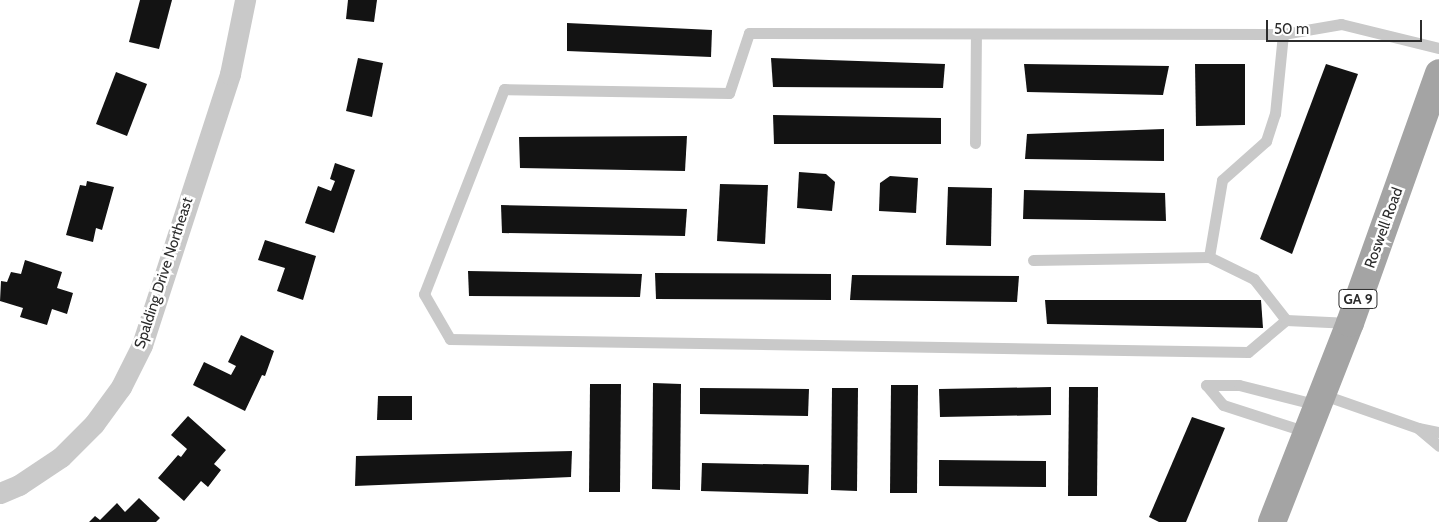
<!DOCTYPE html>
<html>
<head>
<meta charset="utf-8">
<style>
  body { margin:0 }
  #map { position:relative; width:1439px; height:522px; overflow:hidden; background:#fff; font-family:Cabin,sans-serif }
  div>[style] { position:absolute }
  .building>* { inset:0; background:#131313 }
  .lane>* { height:11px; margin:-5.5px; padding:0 5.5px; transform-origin:5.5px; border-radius:5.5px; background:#c9c9c9 }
  .street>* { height:21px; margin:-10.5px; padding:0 10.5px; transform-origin:10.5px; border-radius:10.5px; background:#c9c9c9 }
  .primary>* { height:28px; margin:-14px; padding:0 14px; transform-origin:14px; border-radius:14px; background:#a4a4a4 }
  span { translate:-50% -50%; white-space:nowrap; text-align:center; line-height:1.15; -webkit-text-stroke:5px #fff; paint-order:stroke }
  .shield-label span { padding:1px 4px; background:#fff; border:1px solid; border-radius:4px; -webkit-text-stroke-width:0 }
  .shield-label { font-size:14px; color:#2c2c2c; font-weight:700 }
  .street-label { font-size:15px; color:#2c2c2c }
  .scale { position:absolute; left:1266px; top:20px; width:156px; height:22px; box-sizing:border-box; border:2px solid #2c2c2c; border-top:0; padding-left:6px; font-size:15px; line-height:18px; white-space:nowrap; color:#2c2c2c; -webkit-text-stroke:4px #fff; paint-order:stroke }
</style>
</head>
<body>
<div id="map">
  <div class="building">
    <i style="clip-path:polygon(140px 0,172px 0,159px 49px,129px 42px)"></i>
    <i style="clip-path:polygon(348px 0,377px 0,374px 22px,346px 19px)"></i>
    <i style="clip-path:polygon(567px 23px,712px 30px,711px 57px,567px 51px)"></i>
    <i style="clip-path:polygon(358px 58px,383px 63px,372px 117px,346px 111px)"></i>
    <i style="clip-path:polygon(771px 58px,945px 64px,943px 88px,773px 87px)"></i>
    <i style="clip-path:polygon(1024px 64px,1169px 66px,1163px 95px,1027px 92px)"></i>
    <i style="clip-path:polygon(1195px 64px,1245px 64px,1245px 125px,1196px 126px)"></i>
    <i style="clip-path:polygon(1326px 64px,1358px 74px,1292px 254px,1260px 239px)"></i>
    <i style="clip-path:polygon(116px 72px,147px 84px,127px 136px,96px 124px)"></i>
    <i style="clip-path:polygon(773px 115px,941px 118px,941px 144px,774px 144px)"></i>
    <i style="clip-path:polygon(1164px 129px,1164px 161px,1025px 159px,1027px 134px)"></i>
    <i style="clip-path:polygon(687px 136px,685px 171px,520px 168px,519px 137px)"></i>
    <i style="clip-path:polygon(335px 163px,355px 170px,334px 233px,305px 223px,318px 186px,331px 191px,335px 181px,330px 179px)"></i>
    <i style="clip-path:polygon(799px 172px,826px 174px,835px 182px,832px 211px,797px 208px)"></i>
    <i style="clip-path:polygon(890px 176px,918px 178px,916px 213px,879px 211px,880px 183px)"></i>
    <i style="clip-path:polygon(87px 181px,114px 187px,102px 230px,96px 228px,93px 242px,66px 235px,80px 185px,86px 186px)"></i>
    <i style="clip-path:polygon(720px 184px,768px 185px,765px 244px,717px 241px)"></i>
    <i style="clip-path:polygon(948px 187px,992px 188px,991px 246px,946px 245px)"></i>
    <i style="clip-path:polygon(1024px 190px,1165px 193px,1166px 221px,1023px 219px)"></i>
    <i style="clip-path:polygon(501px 205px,687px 209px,685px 236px,502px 233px)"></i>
    <i style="clip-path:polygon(265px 240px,316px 256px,303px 300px,277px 291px,285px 268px,258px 260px)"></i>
    <i style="clip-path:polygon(25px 260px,62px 272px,57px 288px,73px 293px,67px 314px,52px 309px,47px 325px,20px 317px,23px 308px,0 301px,1px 281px,7px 282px,11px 272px,21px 274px)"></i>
    <i style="clip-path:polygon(468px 271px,642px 274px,640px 297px,469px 296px)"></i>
    <i style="clip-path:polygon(655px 273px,831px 274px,831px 300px,656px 299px)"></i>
    <i style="clip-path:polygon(852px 275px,1019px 276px,1017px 302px,850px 300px)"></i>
    <i style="clip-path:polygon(1045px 300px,1261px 300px,1263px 328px,1047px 324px)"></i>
    <i style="clip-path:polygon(241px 335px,274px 351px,265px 376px,262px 375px,245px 411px,193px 385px,204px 362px,231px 375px,236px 366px,228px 362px)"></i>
    <i style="clip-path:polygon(653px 383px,681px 384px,680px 490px,652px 489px)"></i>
    <i style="clip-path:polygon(590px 384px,621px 384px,620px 492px,589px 492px)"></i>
    <i style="clip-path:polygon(891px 385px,918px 385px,917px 493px,890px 493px)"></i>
    <i style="clip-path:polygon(1051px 387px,1051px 415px,940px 417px,939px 389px)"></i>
    <i style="clip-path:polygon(1069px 387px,1098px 387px,1097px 496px,1068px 496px)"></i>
    <i style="clip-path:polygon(700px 388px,809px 389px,808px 416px,700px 414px)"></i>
    <i style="clip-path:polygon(832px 388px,858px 388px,857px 491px,831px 490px)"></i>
    <i style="clip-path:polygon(378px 396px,412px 396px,412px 420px,377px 420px)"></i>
    <i style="clip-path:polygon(188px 416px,226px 450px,214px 464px,221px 470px,208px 487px,201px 481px,184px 501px,158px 478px,178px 455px,181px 457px,187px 449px,171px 435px)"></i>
    <i style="clip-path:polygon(1192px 417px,1225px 428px,1186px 522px,1159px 522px,1149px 517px)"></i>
    <i style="clip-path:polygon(572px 451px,571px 477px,355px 486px,356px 456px)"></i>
    <i style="clip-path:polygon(939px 460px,1046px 461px,1046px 487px,939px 486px)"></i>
    <i style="clip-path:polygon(702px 463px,809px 465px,808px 494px,701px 491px)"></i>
    <i style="clip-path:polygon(139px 498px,160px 518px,156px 522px,89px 522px,95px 516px,100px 520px,117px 503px,125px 512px)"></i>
  </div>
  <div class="lane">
    <i style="left:1283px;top:34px;width:59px;rotate:-9.8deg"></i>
    <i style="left:1341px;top:24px;width:101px;rotate:13.8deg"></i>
    <i style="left:975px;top:143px;width:109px;rotate:-89.5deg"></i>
    <i style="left:1033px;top:260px;width:176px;rotate:-1deg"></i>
    <i style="left:1286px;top:320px;width:52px;rotate:-128deg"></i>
    <i style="left:1254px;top:279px;width:50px;rotate:-153.9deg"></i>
    <i style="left:1209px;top:257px;width:78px;rotate:-80.4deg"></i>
    <i style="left:1222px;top:180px;width:59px;rotate:-41.6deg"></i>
    <i style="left:1266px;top:141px;width:28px;rotate:-72deg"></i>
    <i style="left:1275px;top:114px;width:80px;rotate:-84.3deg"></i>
    <i style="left:1283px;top:34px;width:534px;rotate:-179.89deg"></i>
    <i style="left:749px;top:33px;width:63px;rotate:108.4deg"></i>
    <i style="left:729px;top:93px;width:225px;rotate:-179deg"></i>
    <i style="left:504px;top:89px;width:220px;rotate:111.3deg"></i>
    <i style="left:424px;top:294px;width:52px;rotate:60deg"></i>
    <i style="left:450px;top:339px;width:798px;rotate:0.93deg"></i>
    <i style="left:1248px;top:352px;width:50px;rotate:-40.1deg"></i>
    <i style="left:1286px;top:320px;width:64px;rotate:2.7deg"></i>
    <i style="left:1321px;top:394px;width:103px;rotate:19.3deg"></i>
    <i style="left:1418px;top:428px;width:21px;rotate:11deg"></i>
    <i style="left:1419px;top:429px;width:26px;rotate:40deg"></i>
    <i style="left:1307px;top:432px;width:88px;rotate:-162.2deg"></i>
    <i style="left:1223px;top:405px;width:26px;rotate:-130deg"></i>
    <i style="left:1206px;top:385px;width:33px"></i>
    <i style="left:1239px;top:385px;width:81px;rotate:14.2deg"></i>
  </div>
  <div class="street">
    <i style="left:0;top:493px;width:21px;rotate:-23deg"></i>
    <i style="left:19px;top:485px;width:50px;rotate:-33.7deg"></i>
    <i style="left:61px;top:457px;width:47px;rotate:-45deg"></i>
    <i style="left:94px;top:424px;width:46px;rotate:-53.9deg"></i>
    <i style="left:121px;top:387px;width:47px;rotate:-63.4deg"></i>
    <i style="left:142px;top:345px;width:285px;rotate:-72deg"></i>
    <i style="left:230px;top:74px;width:76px;rotate:-78.5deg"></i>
  </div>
  <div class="primary">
    <i style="left:1272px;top:522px;width:214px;rotate:-68.6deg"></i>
    <i style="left:1350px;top:323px;width:265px;rotate:-70.4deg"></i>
  </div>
  <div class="shield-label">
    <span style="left:1358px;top:299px">GA 9</span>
  </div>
  <div class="street-label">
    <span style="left:1384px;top:228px;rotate:-70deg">Roswell Road</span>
    <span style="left:164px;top:273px;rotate:-72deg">Spalding Drive Northeast</span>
  </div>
  <div class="scale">50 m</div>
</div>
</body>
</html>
